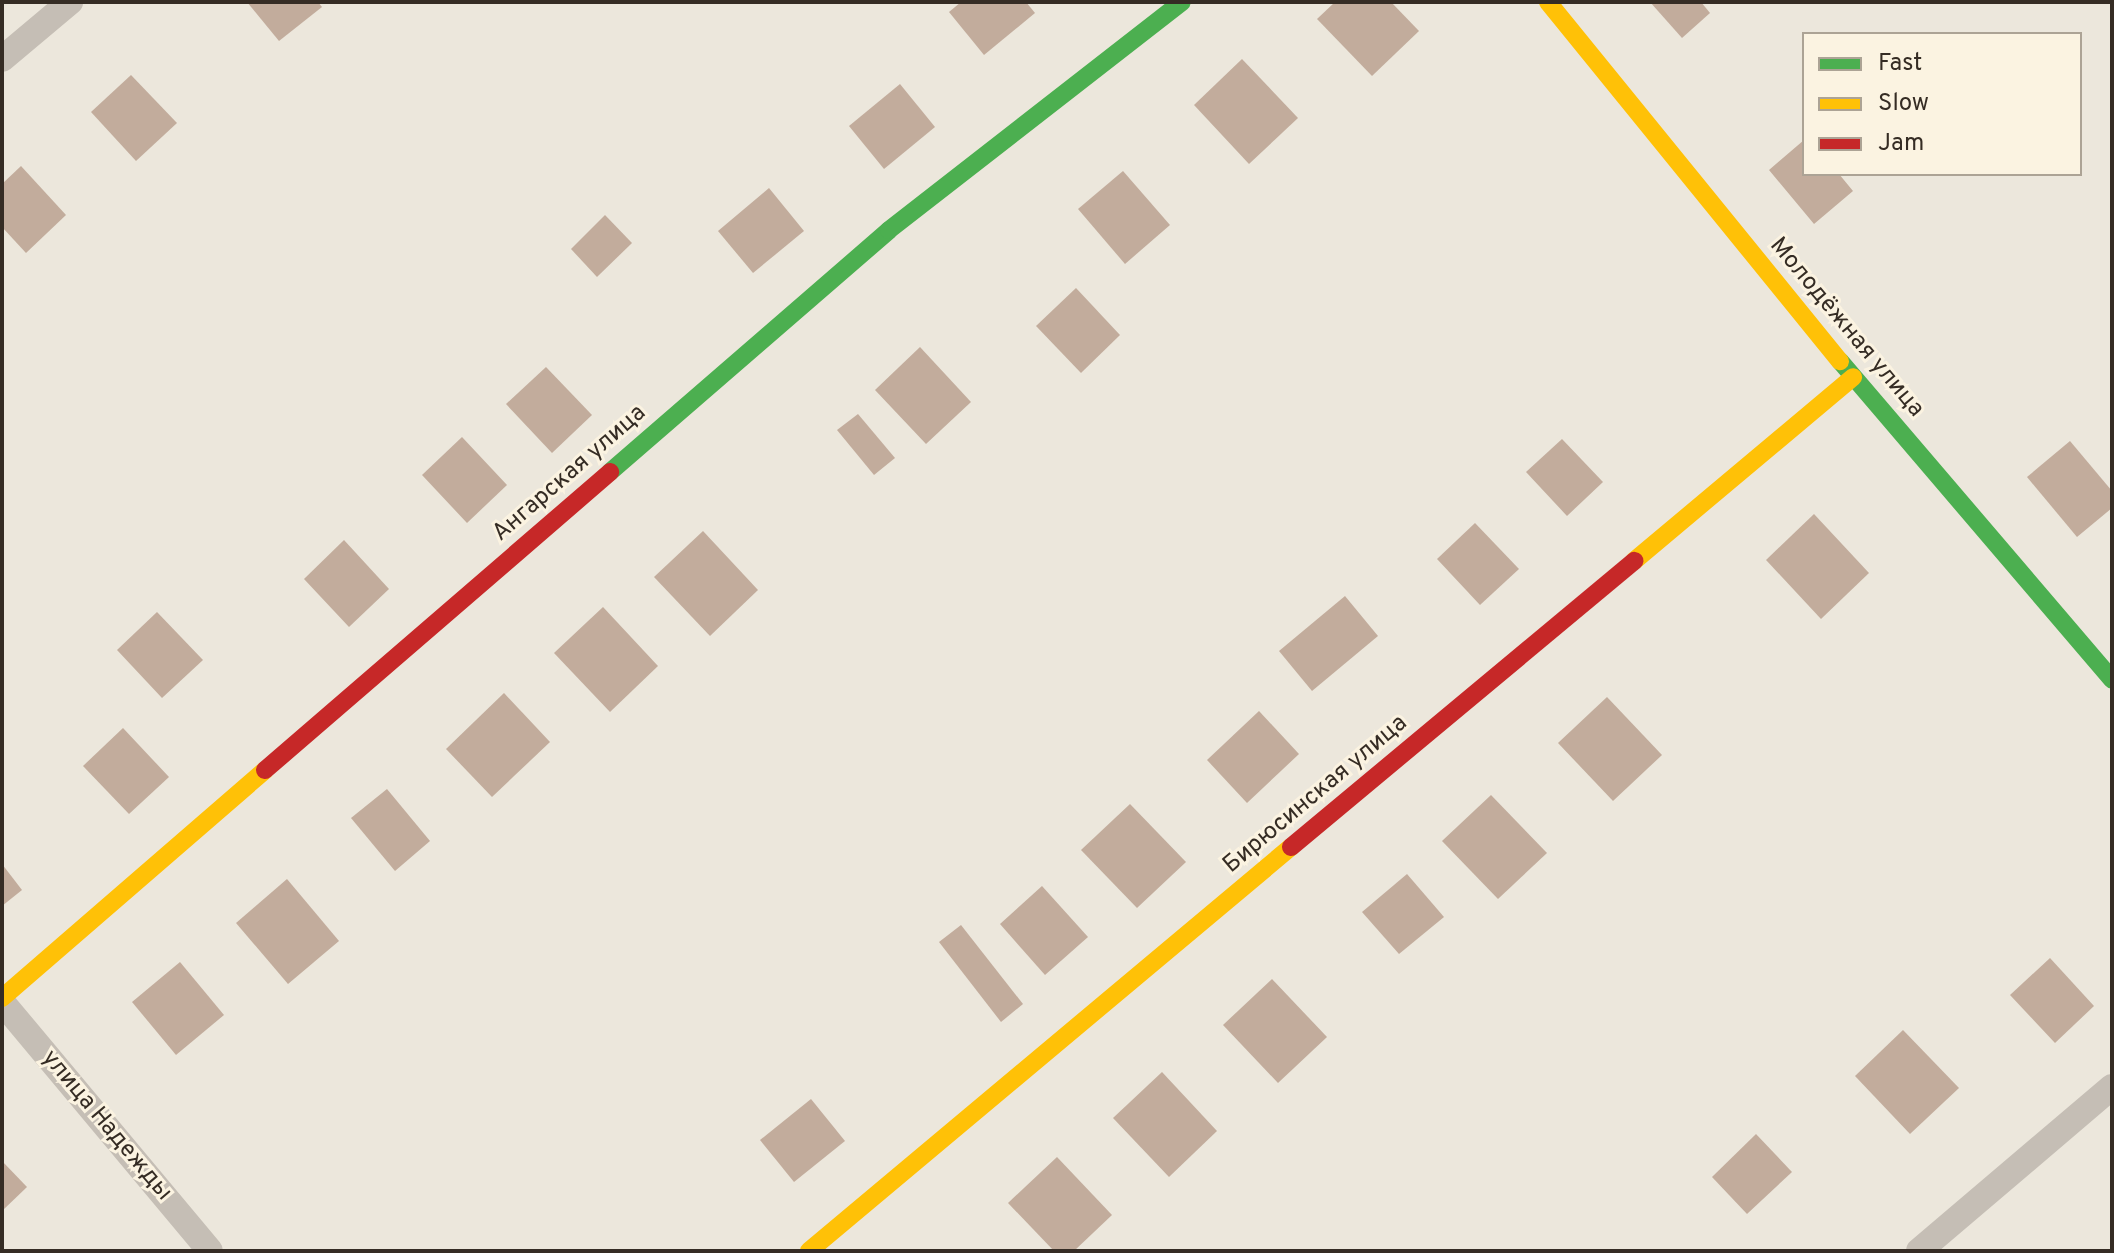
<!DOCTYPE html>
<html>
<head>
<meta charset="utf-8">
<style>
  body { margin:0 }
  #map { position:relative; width:2114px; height:1253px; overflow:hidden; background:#ece7dc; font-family:Overpass,sans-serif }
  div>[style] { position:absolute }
  .building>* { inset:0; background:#c2ac9c }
  .street>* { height:26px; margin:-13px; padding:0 13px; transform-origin:13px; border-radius:13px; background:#c5beb5 }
  .fast>* { height:18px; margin:-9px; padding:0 9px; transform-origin:9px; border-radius:9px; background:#4caf50 }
  .slow>* { height:18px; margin:-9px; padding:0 9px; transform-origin:9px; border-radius:9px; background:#ffc107 }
  .jam>* { height:18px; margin:-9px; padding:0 9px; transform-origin:9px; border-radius:9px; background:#c62828 }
  span { translate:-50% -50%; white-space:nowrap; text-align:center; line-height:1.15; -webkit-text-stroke:6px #fbf3e1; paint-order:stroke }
  .street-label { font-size:24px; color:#352c24 }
  .frame { position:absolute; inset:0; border:4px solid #352c24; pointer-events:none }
  .legend { position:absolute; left:1802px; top:32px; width:280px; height:144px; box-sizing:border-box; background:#fbf3e1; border:2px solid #aca395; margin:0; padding:10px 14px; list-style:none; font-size:24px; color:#352c24 }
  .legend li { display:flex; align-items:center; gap:16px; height:40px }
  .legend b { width:40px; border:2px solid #aca395 }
</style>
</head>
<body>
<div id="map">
  <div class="building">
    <i style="clip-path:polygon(247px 2px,318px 2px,322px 7px,279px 41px)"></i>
    <i style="clip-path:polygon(961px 2px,1026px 2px,1035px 13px,984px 55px,949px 12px)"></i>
    <i style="clip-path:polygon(1335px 2px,1391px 2px,1419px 31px,1372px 76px,1317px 19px)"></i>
    <i style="clip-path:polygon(1650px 2px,1701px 2px,1710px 13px,1682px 38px)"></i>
    <i style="clip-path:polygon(1242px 59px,1298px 118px,1249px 164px,1194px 105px)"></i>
    <i style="clip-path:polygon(131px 75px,177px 123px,136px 161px,91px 112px)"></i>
    <i style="clip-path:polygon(900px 84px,935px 127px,884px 169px,849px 126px)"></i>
    <i style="clip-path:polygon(1804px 140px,1804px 174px,1839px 174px,1853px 191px,1814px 224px,1769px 170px)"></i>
    <i style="clip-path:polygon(21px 166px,66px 215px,26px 253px,2px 227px,2px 184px)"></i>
    <i style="clip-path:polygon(1123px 171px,1170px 225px,1125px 264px,1078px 209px)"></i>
    <i style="clip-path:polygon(769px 188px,804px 231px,753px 273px,718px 231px)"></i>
    <i style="clip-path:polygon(605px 215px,632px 243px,597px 277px,571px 249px)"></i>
    <i style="clip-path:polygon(1076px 288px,1120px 335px,1081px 373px,1036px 326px)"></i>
    <i style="clip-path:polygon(920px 347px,971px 402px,926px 444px,875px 390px)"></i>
    <i style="clip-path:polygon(546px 367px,592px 415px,552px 453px,506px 404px)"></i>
    <i style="clip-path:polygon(858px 414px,895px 458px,874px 475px,837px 430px)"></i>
    <i style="clip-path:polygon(462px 437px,507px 485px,467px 523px,422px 475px)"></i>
    <i style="clip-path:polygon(1562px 439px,1603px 482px,1567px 516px,1526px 472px)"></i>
    <i style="clip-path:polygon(2070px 441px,2112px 491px,2112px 508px,2077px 537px,2027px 477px)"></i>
    <i style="clip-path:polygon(1814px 514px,1869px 573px,1821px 619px,1766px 560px)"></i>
    <i style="clip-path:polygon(1475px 523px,1519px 569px,1480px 605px,1437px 559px)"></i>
    <i style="clip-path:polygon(703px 531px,758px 590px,710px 636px,654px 577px)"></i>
    <i style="clip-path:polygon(344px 540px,389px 589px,349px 627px,304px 579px)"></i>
    <i style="clip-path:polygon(1345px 596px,1378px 636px,1312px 691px,1279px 651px)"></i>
    <i style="clip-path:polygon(603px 607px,658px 666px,610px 712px,554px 653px)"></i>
    <i style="clip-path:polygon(157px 612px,203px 660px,162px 698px,117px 650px)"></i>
    <i style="clip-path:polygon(504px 693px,550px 742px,492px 797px,446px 749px)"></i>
    <i style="clip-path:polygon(1607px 697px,1662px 755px,1613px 801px,1558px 743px)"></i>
    <i style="clip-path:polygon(1259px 711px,1299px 754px,1247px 803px,1207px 760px)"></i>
    <i style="clip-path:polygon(123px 728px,169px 777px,129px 814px,83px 766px)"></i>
    <i style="clip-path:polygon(387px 789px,430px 841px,395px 871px,351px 818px)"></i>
    <i style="clip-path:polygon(1491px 795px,1547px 853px,1498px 899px,1442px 841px)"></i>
    <i style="clip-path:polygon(1130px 804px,1186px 862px,1137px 908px,1081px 850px)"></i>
    <i style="clip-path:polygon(2px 864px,22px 890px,2px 906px)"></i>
    <i style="clip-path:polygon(1407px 874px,1444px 917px,1399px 954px,1362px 912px)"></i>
    <i style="clip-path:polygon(287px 879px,339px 941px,288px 984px,236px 923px)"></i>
    <i style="clip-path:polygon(1042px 886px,1088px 937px,1045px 975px,1000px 924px)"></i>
    <i style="clip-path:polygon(961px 925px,1023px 1004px,1001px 1022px,939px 942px)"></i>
    <i style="clip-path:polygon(2050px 958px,2094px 1006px,2055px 1043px,2010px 995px)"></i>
    <i style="clip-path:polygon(180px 962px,224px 1015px,176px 1055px,132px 1002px)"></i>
    <i style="clip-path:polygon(1272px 979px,1327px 1037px,1278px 1083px,1223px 1025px)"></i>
    <i style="clip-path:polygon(1903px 1030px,1959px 1088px,1910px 1134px,1855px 1076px)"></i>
    <i style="clip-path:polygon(1162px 1072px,1217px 1131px,1169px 1177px,1113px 1118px)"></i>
    <i style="clip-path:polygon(811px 1099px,845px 1141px,794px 1182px,760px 1140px)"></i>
    <i style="clip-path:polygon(1756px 1134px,1792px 1172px,1747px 1214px,1712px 1177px)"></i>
    <i style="clip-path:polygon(1057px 1157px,1112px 1215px,1074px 1251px,1054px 1251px,1008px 1203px)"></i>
    <i style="clip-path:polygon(2px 1161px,27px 1187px,2px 1211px)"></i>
  </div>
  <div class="street">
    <i style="left:2px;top:59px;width:89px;rotate:-40deg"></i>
    <i style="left:2px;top:1002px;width:324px;rotate:50.1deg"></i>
    <i style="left:1919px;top:1251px;width:253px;rotate:-40.4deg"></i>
  </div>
  <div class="fast">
    <i style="left:1840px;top:361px;width:419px;rotate:49.5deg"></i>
    <i style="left:610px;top:472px;width:369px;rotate:-40.9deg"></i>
    <i style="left:889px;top:230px;width:371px;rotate:-37.9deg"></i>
  </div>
  <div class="slow">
    <i style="left:1548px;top:2px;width:463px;rotate:50.9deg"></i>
    <i style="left:1634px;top:561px;width:286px;rotate:-40deg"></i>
    <i style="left:2px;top:998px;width:348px;rotate:-40.9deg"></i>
    <i style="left:809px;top:1251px;width:629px;rotate:-39.97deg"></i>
  </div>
  <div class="jam">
    <i style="left:265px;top:770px;width:456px;rotate:-40.8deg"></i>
    <i style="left:1291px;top:847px;width:447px;rotate:-39.8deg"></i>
  </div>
  <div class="street-label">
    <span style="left:1846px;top:328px;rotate:50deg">Молодёжная улица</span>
    <span style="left:570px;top:474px;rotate:-41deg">Ангарская улица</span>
    <span style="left:1316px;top:795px;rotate:-40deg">Бирюсинская улица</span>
    <span style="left:106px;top:1126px;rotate:50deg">улица Надежды</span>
  </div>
  <div class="frame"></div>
  <ul class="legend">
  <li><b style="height:10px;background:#4caf50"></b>Fast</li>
  <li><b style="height:10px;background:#ffc107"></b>Slow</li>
  <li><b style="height:10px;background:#c62828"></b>Jam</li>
  </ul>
</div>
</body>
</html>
